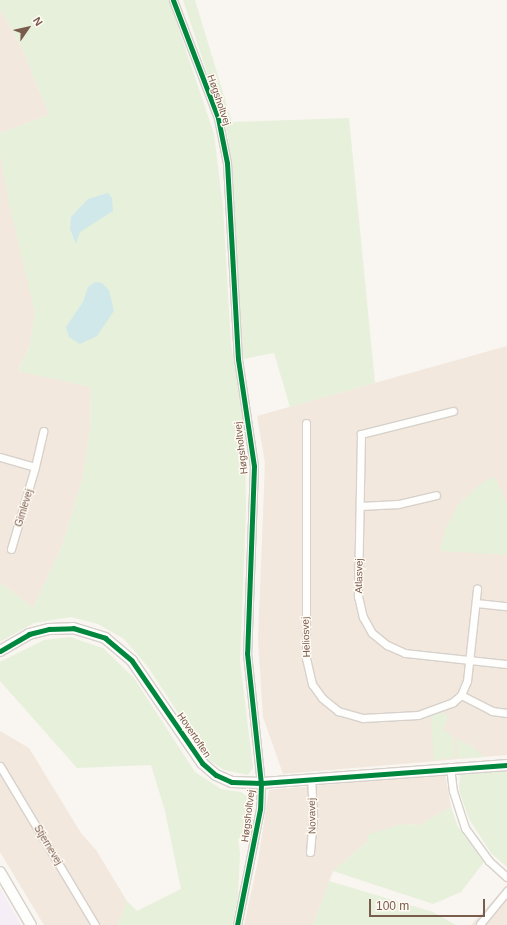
<!DOCTYPE html>
<html>
<head>
<meta charset="utf-8">
<style>
  body { margin:0 }
  #map { position:relative; width:507px; height:925px; overflow:hidden; background:#f9f5f0; font-family:Helvetica,sans-serif }
  div>[style] { position:absolute }
  .residential>* { inset:0; background:#f2e8de }
  .education>* { inset:0; background:#f6eef6 }
  .green>* { inset:0; background:#e7f0db }
  .water>* { inset:0; background:#d0e8ea }
  .roads { filter:drop-shadow(1px 0 #d7d1cb) drop-shadow(-1px 0 #d7d1cb) drop-shadow(0 1px #d7d1cb) drop-shadow(0 -1px #d7d1cb) }
  .street>* { height:7px; margin:-3.5px; padding:0 3.5px; transform-origin:3.5px; border-radius:3.5px; background:#fefefd }
  .secondary>* { height:10px; margin:-5px; padding:0 5px; transform-origin:5px; border-radius:5px; background:#fefefd }
  .cycleway>* { height:5px; margin:-2.5px; padding:0 2.5px; transform-origin:2.5px; border-radius:2.5px; background:#00873e }
  span { translate:-50% -50%; white-space:nowrap; text-align:center; line-height:1.15; -webkit-text-stroke:3px #fffaf3; paint-order:stroke }
  .street-label { font-size:10px; color:#7a5c4d }
  .north { position:absolute; left:8px; top:8px; width:40px; height:40px; -webkit-text-stroke:3px #fffaf3; paint-order:stroke; rotate:56deg; font-size:11px; font-weight:700; line-height:16px; text-align:center; color:#7a5c4d }
  .north::after { content:''; display:block; margin:auto; width:14px; height:18px; background:#7a5c4d; clip-path:polygon(50% 0,100% 100%,50% 72%,0 100%) }
  .scale { position:absolute; left:369px; top:899px; width:116px; height:18px; box-sizing:border-box; border:2px solid #7a5c4d; border-top:0; padding-left:5px; font-size:12px; line-height:14px; white-space:nowrap; color:#7a5c4d; -webkit-text-stroke:3px #fffaf3; paint-order:stroke }
</style>
</head>
<body>
<div id="map">
  <div class="residential">
    <i style="clip-path:polygon(0 9px,22px 48px,49px 115px,0 133px)"></i>
    <i style="clip-path:polygon(0 152px,35px 313px,29px 348px,18px 370px,91px 387px,90px 431px,82px 480px,62px 546px,33px 608px,0 582px)"></i>
    <i style="clip-path:polygon(507px 346px,507px 755px,283px 774px,263px 717px,258px 640px,265px 463px,257px 416px)"></i>
    <i style="clip-path:polygon(0 731px,29px 748px,81px 833px,96px 850px,127px 901px,118px 925px,44px 925px,0 852px)"></i>
    <i style="clip-path:polygon(445px 774px,451px 807px,420px 825px,400px 824px,368px 841px,333px 871px,313px 925px,244px 925px,258px 861px,269px 790px)"></i>
    <i style="clip-path:polygon(507px 885px,507px 925px,471px 925px)"></i>
  </div>
  <div class="education">
    <i style="clip-path:polygon(0 888px,21px 925px,0 925px)"></i>
  </div>
  <div class="green">
    <i style="clip-path:polygon(0 0,169px 0,214px 134px,223px 207px,231px 345px,245px 431px,246px 510px,240px 661px,253px 768px,248px 775px,224px 770px,209px 760px,148px 667px,124px 639px,98px 624px,71px 617px,34px 623px,0 642px,0 582px,33px 608px,62px 546px,82px 480px,90px 431px,91px 387px,18px 371px,29px 348px,35px 313px,8px 199px,0 152px,0 133px,49px 115px,22px 48px,0 9px)"></i>
    <i style="clip-path:polygon(183px 0,195px 0,232px 122px,349px 118px,375px 383px,290px 407px,274px 353px,243px 359px,228px 136px)"></i>
    <i style="clip-path:polygon(494px 476px,507px 504px,507px 555px,440px 551px,445px 530px,458px 505px,478px 486px)"></i>
    <i style="clip-path:polygon(70px 637px,103px 648px,134px 678px,195px 772px,221px 789px,241px 792px,251px 799px,248px 839px,238px 838px,240px 853px,238px 897px,232px 925px,118px 925px,127px 901px,137px 911px,181px 889px,165px 811px,151px 765px,77px 768px,0 681px,0 662px,44px 640px)"></i>
    <i style="clip-path:polygon(443px 712px,448px 717px,443px 729px,453px 737px,455px 758px,434px 760px,431px 716px)"></i>
    <i style="clip-path:polygon(456px 738px,471px 746px,484px 757px,458px 758px)"></i>
    <i style="clip-path:polygon(507px 771px,507px 867px,491px 853px,469px 819px,459px 790px,460px 773px)"></i>
    <i style="clip-path:polygon(451px 807px,458px 827px,484px 862px,461px 892px,433px 904px,333px 871px,368px 841px,367px 835px,400px 824px,420px 825px)"></i>
    <i style="clip-path:polygon(329px 881px,433px 912px,456px 925px,313px 925px)"></i>
  </div>
  <div class="water">
    <i style="clip-path:polygon(108px 193px,112px 198px,113px 211px,80px 232px,76px 244px,70px 229px,71px 217px,88px 199px)"></i>
    <i style="clip-path:polygon(95px 282px,102px 283px,109px 290px,114px 311px,97px 336px,80px 344px,69px 337px,66px 327px,83px 302px,88px 287px)"></i>
  </div>
  <div class="roads">
    <div class="street">
      <i style="left:173px;top:0;width:126px;rotate:69.1deg"></i>
      <i style="left:218px;top:118px;width:46px;rotate:78.7deg"></i>
      <i style="left:227px;top:163px;width:196px;rotate:86.8deg"></i>
      <i style="left:238px;top:359px;width:108px;rotate:81.5deg"></i>
      <i style="left:254px;top:466px;width:187px;rotate:92.1deg"></i>
      <i style="left:247px;top:653px;width:131px;rotate:83.9deg"></i>
      <i style="left:261px;top:783px;width:26px;rotate:92deg"></i>
      <i style="left:260px;top:809px;width:118px;rotate:101.2deg"></i>
      <i style="left:453px;top:411px;width:95px;rotate:166deg"></i>
      <i style="left:361px;top:434px;width:162px;rotate:91.1deg"></i>
      <i style="left:358px;top:596px;width:22px;rotate:77deg"></i>
      <i style="left:363px;top:617px;width:18px;rotate:61deg"></i>
      <i style="left:372px;top:633px;width:19px;rotate:39deg"></i>
      <i style="left:387px;top:645px;width:20px;rotate:24deg"></i>
      <i style="left:405px;top:653px;width:103px;rotate:6.2deg"></i>
      <i style="left:306px;top:423px;width:235px;rotate:90deg"></i>
      <i style="left:306px;top:658px;width:27px;rotate:77deg"></i>
      <i style="left:312px;top:684px;width:17px;rotate:54deg"></i>
      <i style="left:322px;top:698px;width:21px;rotate:39deg"></i>
      <i style="left:338px;top:711px;width:26px;rotate:16deg"></i>
      <i style="left:363px;top:718px;width:55px;rotate:-3.1deg"></i>
      <i style="left:418px;top:715px;width:37px;rotate:-20deg"></i>
      <i style="left:453px;top:702px;width:11px;rotate:-41deg"></i>
      <i style="left:461px;top:695px;width:15px;rotate:-67deg"></i>
      <i style="left:467px;top:681px;width:93px;rotate:-83.8deg"></i>
      <i style="left:0;top:457px;width:36px;rotate:16deg"></i>
      <i style="left:35px;top:467px;width:37px;rotate:-77deg"></i>
      <i style="left:360px;top:506px;width:38px;rotate:-3deg"></i>
      <i style="left:398px;top:504px;width:39px;rotate:-13deg"></i>
      <i style="left:11px;top:549px;width:85px;rotate:-73.7deg"></i>
      <i style="left:476px;top:603px;width:31px;rotate:6deg"></i>
      <i style="left:461px;top:695px;width:35px;rotate:27deg"></i>
      <i style="left:492px;top:711px;width:15px;rotate:8deg"></i>
      <i style="left:0;top:766px;width:185px;rotate:59.1deg"></i>
      <i style="left:450px;top:767px;width:24px;rotate:83deg"></i>
      <i style="left:453px;top:791px;width:39px;rotate:72deg"></i>
      <i style="left:465px;top:828px;width:41px;rotate:54deg"></i>
      <i style="left:489px;top:861px;width:24px;rotate:42deg"></i>
      <i style="left:310px;top:852px;width:37px;rotate:-85deg"></i>
      <i style="left:313px;top:815px;width:36px;rotate:-93deg"></i>
      <i style="left:480px;top:924px;width:43px;rotate:-50.7deg"></i>
    </div>
    <div class="secondary">
      <i style="left:0;top:651px;width:34px;rotate:-30deg"></i>
      <i style="left:29px;top:634px;width:21px;rotate:-14deg"></i>
      <i style="left:49px;top:629px;width:24px;rotate:-2deg"></i>
      <i style="left:73px;top:628px;width:34px;rotate:17deg"></i>
      <i style="left:105px;top:638px;width:35px;rotate:40deg"></i>
      <i style="left:132px;top:661px;width:124px;rotate:55.5deg"></i>
      <i style="left:202px;top:763px;width:18px;rotate:41deg"></i>
      <i style="left:216px;top:775px;width:17px;rotate:24deg"></i>
      <i style="left:232px;top:782px;width:29px;rotate:2deg"></i>
      <i style="left:261px;top:783px;width:247px;rotate:-4.2deg"></i>
      <i style="left:0;top:872px;width:61px;rotate:59.7deg"></i>
    </div>
  </div>
  <div class="cycleway">
    <i style="left:173px;top:0;width:126px;rotate:69.1deg"></i>
    <i style="left:218px;top:118px;width:46px;rotate:78.7deg"></i>
    <i style="left:227px;top:163px;width:196px;rotate:86.8deg"></i>
    <i style="left:238px;top:359px;width:108px;rotate:81.5deg"></i>
    <i style="left:254px;top:466px;width:187px;rotate:92.1deg"></i>
    <i style="left:247px;top:653px;width:131px;rotate:83.9deg"></i>
    <i style="left:261px;top:783px;width:26px;rotate:92deg"></i>
    <i style="left:260px;top:809px;width:118px;rotate:101.2deg"></i>
    <i style="left:0;top:651px;width:34px;rotate:-30deg"></i>
    <i style="left:29px;top:634px;width:21px;rotate:-14deg"></i>
    <i style="left:49px;top:629px;width:24px;rotate:-2deg"></i>
    <i style="left:73px;top:628px;width:34px;rotate:17deg"></i>
    <i style="left:105px;top:638px;width:35px;rotate:40deg"></i>
    <i style="left:132px;top:661px;width:124px;rotate:55.5deg"></i>
    <i style="left:202px;top:763px;width:18px;rotate:41deg"></i>
    <i style="left:216px;top:775px;width:17px;rotate:24deg"></i>
    <i style="left:232px;top:782px;width:29px;rotate:2deg"></i>
    <i style="left:261px;top:783px;width:247px;rotate:-4.2deg"></i>
  </div>
  <div class="street-label">
    <span style="left:219px;top:100px;rotate:71deg">Høgsholtvej</span>
    <span style="left:241px;top:448px;rotate:-97deg">Høgsholtvej</span>
    <span style="left:24px;top:508px;rotate:-73deg">Gimlevej</span>
    <span style="left:359px;top:576px;rotate:-89deg">Atlasvej</span>
    <span style="left:306px;top:637px;rotate:-92deg">Heliosvej</span>
    <span style="left:194px;top:735px;rotate:56deg">Hovertoften</span>
    <span style="left:248px;top:816px;rotate:-83deg">Høgsholtvej</span>
    <span style="left:312px;top:816px;rotate:-91deg">Novavej</span>
    <span style="left:48px;top:845px;rotate:59deg">Stjernevej</span>
  </div>
  <div class="north">N</div>
  <div class="scale">100 m</div>
</div>
</body>
</html>
